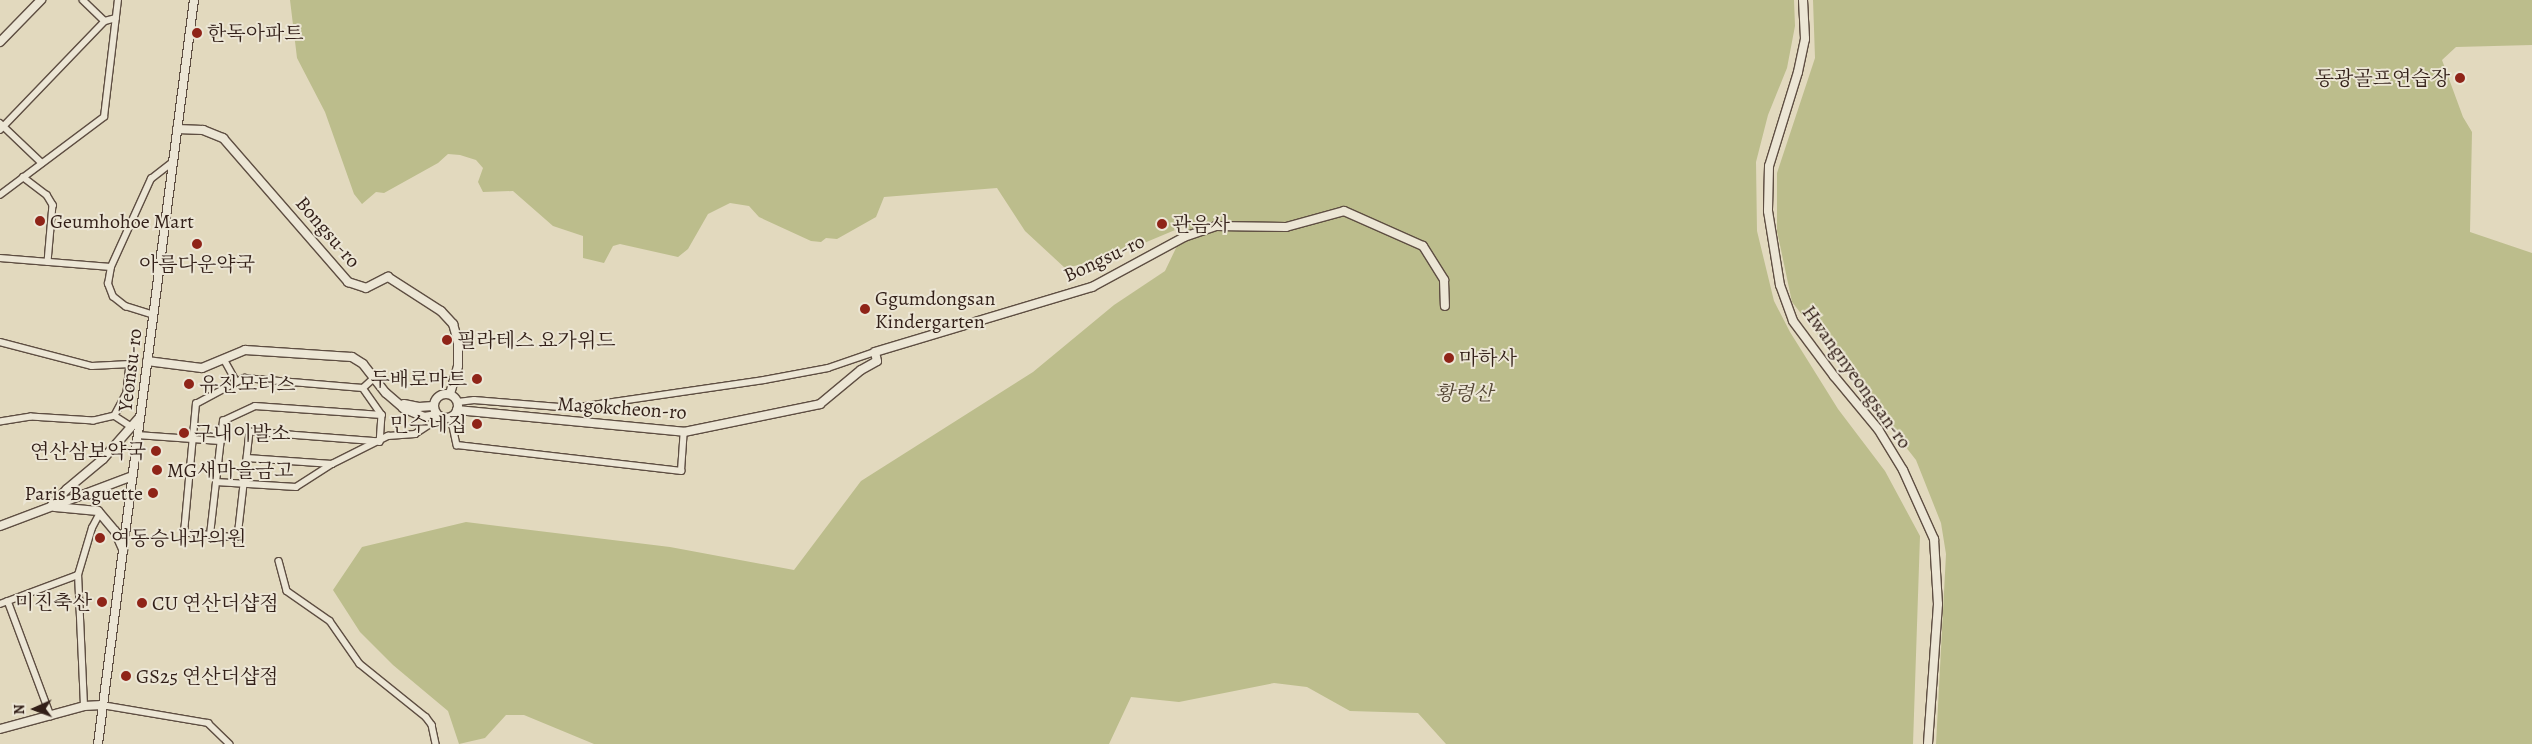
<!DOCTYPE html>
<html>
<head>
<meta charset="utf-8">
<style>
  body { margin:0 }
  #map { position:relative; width:2532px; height:744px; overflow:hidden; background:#e2d9be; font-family:Alegreya,"Noto Serif KR",serif }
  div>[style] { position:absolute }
  .green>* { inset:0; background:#bcbd8c }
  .roads { filter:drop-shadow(1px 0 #5e4e42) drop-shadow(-1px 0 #5e4e42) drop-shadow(0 1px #5e4e42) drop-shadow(0 -1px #5e4e42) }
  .street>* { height:5.5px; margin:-2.75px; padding:0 2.75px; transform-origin:2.75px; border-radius:2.75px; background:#ece6d5 }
  .secondary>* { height:8px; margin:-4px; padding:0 4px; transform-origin:4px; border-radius:4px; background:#ece6d5 }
  .secondary>.ring { margin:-4px; padding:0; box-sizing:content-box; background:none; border:8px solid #ece6d5; border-radius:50% }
  .dots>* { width:14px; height:14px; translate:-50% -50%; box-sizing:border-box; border:2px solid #ece6d5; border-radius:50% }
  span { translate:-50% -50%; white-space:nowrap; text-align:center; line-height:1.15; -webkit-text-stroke:4px #ece6d5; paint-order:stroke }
  .poi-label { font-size:20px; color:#321f18 }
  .left { translate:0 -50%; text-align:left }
  .right { translate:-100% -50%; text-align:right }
  .street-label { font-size:20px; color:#321f18 }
  .park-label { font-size:20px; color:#544635; font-style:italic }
  .north { position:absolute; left:10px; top:684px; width:50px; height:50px; -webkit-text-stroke:4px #ece6d5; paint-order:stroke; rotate:268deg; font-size:14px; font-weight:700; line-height:20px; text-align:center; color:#321f18 }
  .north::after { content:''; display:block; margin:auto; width:18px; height:22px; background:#321f18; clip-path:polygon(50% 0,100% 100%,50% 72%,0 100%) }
</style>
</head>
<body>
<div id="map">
  <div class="green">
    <i style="clip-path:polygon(290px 0,1794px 0,1795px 26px,1787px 68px,1768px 115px,1756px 162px,1757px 231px,1774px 301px,1790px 332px,1838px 409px,1885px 471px,1920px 536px,1913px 744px,1446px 744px,1418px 713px,1350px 711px,1307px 687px,1274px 683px,1179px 702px,1131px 697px,1109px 744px,594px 744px,524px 715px,506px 715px,485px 738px,459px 744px,448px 711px,393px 665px,360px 632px,333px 590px,362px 547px,466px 522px,670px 547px,794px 570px,861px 481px,1033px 372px,1114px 305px,1165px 271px,1187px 225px,1106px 259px,1065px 268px,1025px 231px,997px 188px,884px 197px,876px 217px,837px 239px,826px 238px,821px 242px,811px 241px,759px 217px,749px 206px,730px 203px,708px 214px,688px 249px,678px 257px,620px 244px,613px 246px,604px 263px,583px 258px,583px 236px,553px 226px,513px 191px,483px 192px,478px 182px,483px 168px,476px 160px,460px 155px,448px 154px,438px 163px,384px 193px,376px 192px,362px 204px,354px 194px,325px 112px,297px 58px)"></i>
    <i style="clip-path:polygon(1813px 0,2532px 0,2532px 45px,2456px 47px,2442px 60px,2463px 117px,2472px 132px,2470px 232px,2532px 253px,2532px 744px,1936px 744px,1946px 554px,1941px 523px,1916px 460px,1792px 302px,1777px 231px,1777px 173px,1815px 58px)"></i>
  </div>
  <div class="roads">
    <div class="street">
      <i style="left:83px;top:0;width:30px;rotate:44deg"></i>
      <i style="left:0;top:123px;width:58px;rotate:43.6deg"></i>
      <i style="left:0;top:130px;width:151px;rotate:-46.1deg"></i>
      <i style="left:105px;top:21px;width:11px;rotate:-15deg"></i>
      <i style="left:23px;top:177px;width:30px;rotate:37deg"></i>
      <i style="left:47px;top:195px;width:12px;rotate:59deg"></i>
      <i style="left:53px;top:205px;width:57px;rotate:95deg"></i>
      <i style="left:0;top:195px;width:130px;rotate:-36.9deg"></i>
      <i style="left:104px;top:117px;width:118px;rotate:-83.2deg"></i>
      <i style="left:0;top:258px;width:111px;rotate:4.6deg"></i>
      <i style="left:153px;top:315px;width:28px;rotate:-163deg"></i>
      <i style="left:126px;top:307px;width:16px;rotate:-142deg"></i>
      <i style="left:113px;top:297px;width:14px;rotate:-111deg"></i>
      <i style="left:108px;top:284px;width:17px;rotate:-80deg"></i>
      <i style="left:111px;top:267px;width:97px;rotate:-65.6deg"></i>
      <i style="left:151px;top:179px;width:28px;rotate:-38deg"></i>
      <i style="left:0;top:342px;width:95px;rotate:14.6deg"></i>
      <i style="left:92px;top:366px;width:38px;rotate:-3deg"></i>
      <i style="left:130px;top:364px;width:29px;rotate:96deg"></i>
      <i style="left:127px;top:393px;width:26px;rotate:118deg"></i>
      <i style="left:115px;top:416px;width:22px;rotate:167deg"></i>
      <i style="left:94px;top:421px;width:63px;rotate:-176.4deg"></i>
      <i style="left:31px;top:417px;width:31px;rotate:171deg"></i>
      <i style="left:224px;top:359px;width:26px;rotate:61deg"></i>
      <i style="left:244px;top:378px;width:119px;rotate:4.8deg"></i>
      <i style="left:363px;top:388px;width:33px;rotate:55deg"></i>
      <i style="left:382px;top:415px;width:27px;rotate:94deg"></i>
      <i style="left:380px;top:442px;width:130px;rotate:-175.6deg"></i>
      <i style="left:250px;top:432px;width:107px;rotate:96.5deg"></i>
      <i style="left:238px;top:538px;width:54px;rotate:-174.7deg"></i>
      <i style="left:184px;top:533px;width:130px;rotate:-84.7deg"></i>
      <i style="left:196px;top:404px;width:55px;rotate:-28.4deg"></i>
      <i style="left:363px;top:388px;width:15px;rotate:-42deg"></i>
      <i style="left:458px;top:402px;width:16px;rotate:-7deg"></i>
      <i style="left:474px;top:400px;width:98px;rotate:4.7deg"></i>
      <i style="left:572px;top:408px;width:194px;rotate:-8.3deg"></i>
      <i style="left:764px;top:380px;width:65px;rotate:-10.6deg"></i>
      <i style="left:828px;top:368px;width:50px;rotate:-18.8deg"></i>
      <i style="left:115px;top:416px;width:20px;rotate:33deg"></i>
      <i style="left:451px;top:417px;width:29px;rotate:78deg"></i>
      <i style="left:457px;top:445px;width:226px;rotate:6.6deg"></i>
      <i style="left:681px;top:471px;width:39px;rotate:-86deg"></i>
      <i style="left:137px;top:435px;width:83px;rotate:4.1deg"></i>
      <i style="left:247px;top:458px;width:85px;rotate:4deg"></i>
      <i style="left:216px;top:482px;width:80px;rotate:3.6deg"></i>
      <i style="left:296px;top:487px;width:43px;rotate:-32.6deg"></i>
      <i style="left:332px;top:464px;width:63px;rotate:-26.6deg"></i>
      <i style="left:388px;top:436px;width:27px;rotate:-4deg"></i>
      <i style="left:415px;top:434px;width:30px;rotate:-33deg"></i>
      <i style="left:210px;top:535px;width:115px;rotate:-83.5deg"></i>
      <i style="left:223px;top:421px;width:35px;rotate:-25deg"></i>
      <i style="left:255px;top:406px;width:127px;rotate:4.1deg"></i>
      <i style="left:279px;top:561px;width:31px;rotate:75deg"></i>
      <i style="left:287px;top:591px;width:52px;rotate:34.9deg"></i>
      <i style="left:330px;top:621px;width:52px;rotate:55.1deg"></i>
      <i style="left:360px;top:664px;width:85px;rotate:38.8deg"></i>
      <i style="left:426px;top:717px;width:10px;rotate:53deg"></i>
      <i style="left:432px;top:725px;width:19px;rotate:78deg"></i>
      <i style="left:8px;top:601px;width:123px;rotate:69.5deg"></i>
      <i style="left:0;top:604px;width:83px;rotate:-20.4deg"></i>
      <i style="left:102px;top:705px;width:108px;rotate:9.6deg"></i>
      <i style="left:208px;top:723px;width:30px;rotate:44deg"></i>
      <i style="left:84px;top:706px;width:131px;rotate:-92.6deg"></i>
      <i style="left:78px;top:575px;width:49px;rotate:-73.4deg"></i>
      <i style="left:92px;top:528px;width:17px;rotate:-62deg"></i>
    </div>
    <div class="secondary">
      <i style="left:1803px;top:0;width:39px;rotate:87deg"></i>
      <i style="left:1805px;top:39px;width:34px;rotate:102deg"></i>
      <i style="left:1798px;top:72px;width:98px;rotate:107.1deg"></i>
      <i style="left:1769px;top:166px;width:45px;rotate:91.3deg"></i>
      <i style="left:1768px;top:211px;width:75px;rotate:80.8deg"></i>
      <i style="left:1780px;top:285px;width:38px;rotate:70deg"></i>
      <i style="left:1793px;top:321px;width:69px;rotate:53.3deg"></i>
      <i style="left:1834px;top:376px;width:69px;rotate:50.3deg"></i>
      <i style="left:1878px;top:429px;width:48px;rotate:58.6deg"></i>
      <i style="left:1903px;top:470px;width:76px;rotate:65.8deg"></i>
      <i style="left:1934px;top:539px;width:65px;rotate:86.5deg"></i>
      <i style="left:1938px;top:604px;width:140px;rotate:94.1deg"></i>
      <i style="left:0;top:42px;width:59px;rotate:-45.7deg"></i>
      <i style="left:177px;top:129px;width:26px;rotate:2deg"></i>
      <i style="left:203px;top:130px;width:22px;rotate:22deg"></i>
      <i style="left:223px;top:138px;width:191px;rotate:49deg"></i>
      <i style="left:348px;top:282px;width:19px;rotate:18deg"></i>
      <i style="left:366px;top:288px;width:25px;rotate:-27deg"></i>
      <i style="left:388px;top:277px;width:63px;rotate:32.7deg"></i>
      <i style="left:441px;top:311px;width:18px;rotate:47deg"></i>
      <i style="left:453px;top:324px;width:19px;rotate:74deg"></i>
      <i style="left:458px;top:342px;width:24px;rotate:90deg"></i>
      <i style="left:458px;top:366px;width:29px;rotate:106deg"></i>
      <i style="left:147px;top:361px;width:55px;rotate:7.3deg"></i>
      <i style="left:202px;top:368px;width:47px;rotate:-22.7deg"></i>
      <i style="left:245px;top:350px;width:107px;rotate:3.7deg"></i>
      <i style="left:352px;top:357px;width:13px;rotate:32deg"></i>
      <i style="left:363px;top:364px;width:37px;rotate:52deg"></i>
      <i style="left:386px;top:393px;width:23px;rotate:41deg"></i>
      <i style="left:403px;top:408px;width:23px;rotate:23deg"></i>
      <i style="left:424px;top:417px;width:13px;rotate:-9deg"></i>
      <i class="ring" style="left:434px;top:394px;width:16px;height:16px"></i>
      <i style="left:404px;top:404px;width:15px;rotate:11deg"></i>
      <i style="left:419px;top:407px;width:14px;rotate:-4deg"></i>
      <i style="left:457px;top:410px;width:228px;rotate:5.5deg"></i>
      <i style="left:684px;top:432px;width:139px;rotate:-11.6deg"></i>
      <i style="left:820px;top:404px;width:53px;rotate:-39.7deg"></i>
      <i style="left:861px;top:370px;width:18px;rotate:-29deg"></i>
      <i style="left:877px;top:361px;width:9px;rotate:-103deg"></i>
      <i style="left:875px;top:352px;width:227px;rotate:-16.7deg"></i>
      <i style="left:1092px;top:287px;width:105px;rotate:-28.5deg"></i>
      <i style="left:1184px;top:237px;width:34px;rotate:-19deg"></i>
      <i style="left:1216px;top:226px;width:70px;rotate:0.8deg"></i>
      <i style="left:1286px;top:227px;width:60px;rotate:-15.4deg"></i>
      <i style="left:1344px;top:211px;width:86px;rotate:23.9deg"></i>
      <i style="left:1423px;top:246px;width:40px;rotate:58deg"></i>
      <i style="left:1444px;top:280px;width:26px;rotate:88deg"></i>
      <i style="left:52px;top:505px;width:22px;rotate:-47deg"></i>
      <i style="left:67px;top:489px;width:47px;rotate:-39.8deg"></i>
      <i style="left:103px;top:459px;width:55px;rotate:-48.7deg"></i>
      <i style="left:55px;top:507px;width:43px;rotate:5.3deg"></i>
      <i style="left:98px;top:511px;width:26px;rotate:50deg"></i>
      <i style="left:115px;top:531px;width:20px;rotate:66deg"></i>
      <i style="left:0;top:526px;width:141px;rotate:-20.7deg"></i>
      <i style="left:0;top:729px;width:87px;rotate:-15.3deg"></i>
      <i style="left:84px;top:706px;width:18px;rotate:-3deg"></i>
      <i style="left:98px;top:744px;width:750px;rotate:-82.65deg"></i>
    </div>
  </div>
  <div class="dots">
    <i style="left:197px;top:33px;background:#8f2418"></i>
    <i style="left:2460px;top:78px;background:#8f2418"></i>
    <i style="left:40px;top:221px;background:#8f2418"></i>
    <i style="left:1162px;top:224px;background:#8f2418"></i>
    <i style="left:197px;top:244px;background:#8f2418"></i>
    <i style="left:865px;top:309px;background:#8f2418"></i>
    <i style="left:447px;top:340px;background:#8f2418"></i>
    <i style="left:1449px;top:358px;background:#8f2418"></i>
    <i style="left:477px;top:379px;background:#8f2418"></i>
    <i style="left:189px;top:384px;background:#8f2418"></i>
    <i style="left:477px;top:424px;background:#8f2418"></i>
    <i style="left:184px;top:433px;background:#8f2418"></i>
    <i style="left:156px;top:451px;background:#8f2418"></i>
    <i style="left:157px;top:470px;background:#8f2418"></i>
    <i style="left:153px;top:493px;background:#8f2418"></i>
    <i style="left:100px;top:538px;background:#8f2418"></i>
    <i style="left:102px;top:602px;background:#8f2418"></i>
    <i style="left:142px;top:603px;background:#8f2418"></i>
    <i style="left:126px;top:676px;background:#8f2418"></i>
  </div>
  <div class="poi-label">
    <span class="left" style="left:207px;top:33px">한독아파트</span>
    <span class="right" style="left:2450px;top:78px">동광골프연습장</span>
    <span class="left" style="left:50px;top:221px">Geumhohoe Mart</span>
    <span class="left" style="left:1172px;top:224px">관음사</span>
    <span style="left:197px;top:264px">아름다운약국</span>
    <span class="left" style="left:875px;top:310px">Ggumdongsan<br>Kindergarten</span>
    <span class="left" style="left:457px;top:340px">필라테스 요가위드</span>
    <span class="left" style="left:1459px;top:358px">마하사</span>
    <span class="right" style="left:467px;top:379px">두배로마트</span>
    <span class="left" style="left:199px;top:384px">유진모터스</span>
    <span class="right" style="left:467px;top:424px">민수네집</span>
    <span class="left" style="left:194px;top:433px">구내이발소</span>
    <span class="right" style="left:146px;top:451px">연산삼보약국</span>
    <span class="left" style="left:167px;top:470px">MG새마을금고</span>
    <span class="right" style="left:143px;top:493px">Paris Baguette</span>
    <span class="left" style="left:111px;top:538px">여동승내과의원</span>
    <span class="right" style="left:92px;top:602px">미진축산</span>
    <span class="left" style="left:152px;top:603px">CU 연산더샵점</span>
    <span class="left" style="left:136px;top:676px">GS25 연산더샵점</span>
  </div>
  <div class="street-label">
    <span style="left:328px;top:232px;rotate:49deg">Bongsu-ro</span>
    <span style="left:1104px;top:258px;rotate:-25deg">Bongsu-ro</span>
    <span style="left:130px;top:370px;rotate:-83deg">Yeonsu-ro</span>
    <span style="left:1857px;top:377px;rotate:54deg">Hwangnyeongsan-ro</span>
    <span style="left:622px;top:408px;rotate:4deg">Magokcheon-ro</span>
  </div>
  <div class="park-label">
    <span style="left:1464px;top:393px">황령산</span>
  </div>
  <div class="north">N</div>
</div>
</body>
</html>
